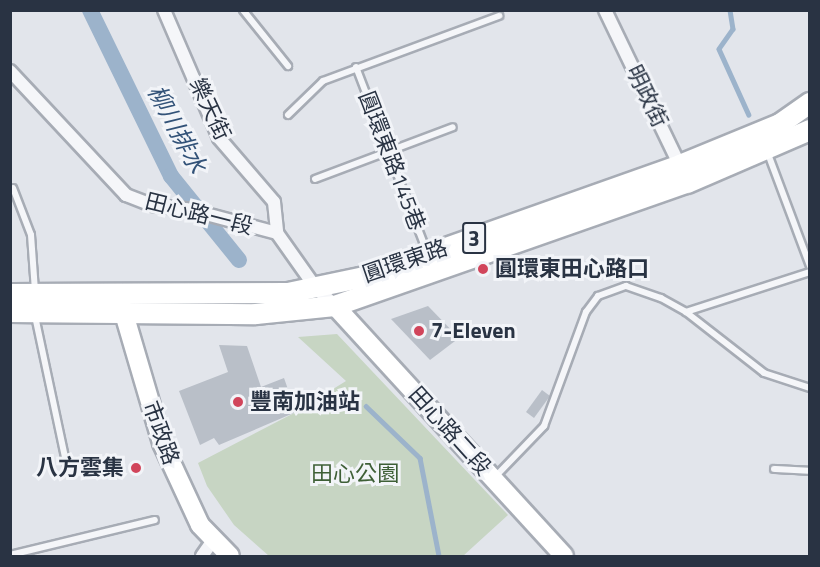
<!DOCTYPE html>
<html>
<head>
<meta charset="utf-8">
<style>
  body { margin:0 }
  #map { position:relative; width:820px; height:567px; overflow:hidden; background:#e2e5eb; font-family:"Titillium Web","Noto Sans TC",sans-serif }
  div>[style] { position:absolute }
  .green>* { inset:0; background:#c7d5c3 }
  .stream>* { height:4.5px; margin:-2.25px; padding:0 2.25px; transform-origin:2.25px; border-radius:2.25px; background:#9cb3cb }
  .canal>* { height:16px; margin:-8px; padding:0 8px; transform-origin:8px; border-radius:8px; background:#9cb3cb }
  .building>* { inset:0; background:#b9bfc8 }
  .roads { filter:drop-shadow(2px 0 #a7acb5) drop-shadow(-2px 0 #a7acb5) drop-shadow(0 2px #a7acb5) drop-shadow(0 -2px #a7acb5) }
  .lane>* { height:6px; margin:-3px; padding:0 3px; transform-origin:3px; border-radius:3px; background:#f5f6f9 }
  .street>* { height:12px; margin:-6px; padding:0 6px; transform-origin:6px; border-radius:6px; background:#f5f6f9 }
  .secondary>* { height:18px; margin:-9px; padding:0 9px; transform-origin:9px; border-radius:9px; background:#fff }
  .primary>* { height:20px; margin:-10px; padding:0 10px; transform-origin:10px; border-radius:10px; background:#fff }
  .dots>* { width:16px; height:16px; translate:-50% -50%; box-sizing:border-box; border:3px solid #f2f4f8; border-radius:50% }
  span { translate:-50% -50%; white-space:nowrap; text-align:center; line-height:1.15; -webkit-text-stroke:6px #f2f4f8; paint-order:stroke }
  .shield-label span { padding:2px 4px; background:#f2f4f8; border:2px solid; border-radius:4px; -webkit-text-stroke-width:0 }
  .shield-label { font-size:21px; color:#293343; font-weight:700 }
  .street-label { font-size:22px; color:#293343 }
  .poi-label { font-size:22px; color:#293343; font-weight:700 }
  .left { translate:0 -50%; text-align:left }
  .right { translate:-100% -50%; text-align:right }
  .park-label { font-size:22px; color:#3e5f36 }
  .water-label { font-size:24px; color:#325278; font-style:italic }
  .frame { position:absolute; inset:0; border:12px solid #293343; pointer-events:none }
</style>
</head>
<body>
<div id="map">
  <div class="green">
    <i style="clip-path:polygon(337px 334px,508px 515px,463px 556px,269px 556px,234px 525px,207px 486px,198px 463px,296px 412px,346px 381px,298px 337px)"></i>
  </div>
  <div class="stream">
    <i style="left:695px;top:10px;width:4px"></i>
    <i style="left:730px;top:10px;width:19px;rotate:81deg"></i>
    <i style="left:733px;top:29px;width:24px;rotate:125deg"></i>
    <i style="left:719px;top:49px;width:72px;rotate:65.6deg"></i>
    <i style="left:366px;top:406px;width:75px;rotate:43.9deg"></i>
    <i style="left:420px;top:458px;width:100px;rotate:79deg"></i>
  </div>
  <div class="canal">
    <i style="left:90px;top:10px;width:185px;rotate:64deg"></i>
    <i style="left:171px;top:176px;width:108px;rotate:51deg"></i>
  </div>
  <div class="building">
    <i style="clip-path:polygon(428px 306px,459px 338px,430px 360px,391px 319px)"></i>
    <i style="clip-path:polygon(219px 345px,247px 346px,261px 387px,284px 378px,296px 412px,219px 445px,214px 438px,200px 445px,179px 391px,228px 372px)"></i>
    <i style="clip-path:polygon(542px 390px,550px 396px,534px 418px,526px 412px)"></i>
  </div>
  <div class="roads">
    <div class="lane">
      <i style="left:243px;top:10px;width:72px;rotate:51.2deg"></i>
      <i style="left:356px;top:67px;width:198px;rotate:69deg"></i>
      <i style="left:288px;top:115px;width:49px;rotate:-44.2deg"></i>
      <i style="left:323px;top:81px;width:188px;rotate:-20.3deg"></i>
      <i style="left:767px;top:151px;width:123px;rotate:69.5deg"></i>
      <i style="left:315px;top:179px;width:147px;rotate:-20.6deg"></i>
      <i style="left:13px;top:188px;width:50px;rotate:69deg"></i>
      <i style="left:31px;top:235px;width:56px;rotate:85.9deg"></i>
      <i style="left:686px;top:312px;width:99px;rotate:38deg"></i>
      <i style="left:764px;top:373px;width:48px;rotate:18.1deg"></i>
      <i style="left:35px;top:316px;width:158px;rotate:78deg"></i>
      <i style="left:774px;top:469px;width:36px;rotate:3deg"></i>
      <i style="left:495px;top:477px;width:71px;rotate:-46.1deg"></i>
      <i style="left:544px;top:426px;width:121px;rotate:-69.8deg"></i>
      <i style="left:586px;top:312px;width:20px;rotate:-53deg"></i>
      <i style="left:598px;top:296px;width:30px;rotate:-20deg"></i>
      <i style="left:626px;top:286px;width:37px;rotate:19deg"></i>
      <i style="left:661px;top:298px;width:29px;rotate:29deg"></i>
      <i style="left:686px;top:312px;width:130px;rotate:-17.9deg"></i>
      <i style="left:10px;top:555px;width:149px;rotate:-13.6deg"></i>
    </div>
    <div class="street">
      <i style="left:164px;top:10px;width:139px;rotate:66.7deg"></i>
      <i style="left:219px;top:138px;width:84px;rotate:49.3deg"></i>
      <i style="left:274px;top:202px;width:31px;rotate:84deg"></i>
      <i style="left:605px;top:10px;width:178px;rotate:64.3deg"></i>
      <i style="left:10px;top:71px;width:170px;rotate:46.9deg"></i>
      <i style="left:126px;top:195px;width:28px;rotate:21deg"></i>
      <i style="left:152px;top:205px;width:39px;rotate:7deg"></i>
      <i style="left:191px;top:210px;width:89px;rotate:15deg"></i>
      <i style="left:277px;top:233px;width:67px;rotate:54.7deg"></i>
      <i style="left:316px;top:288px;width:26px;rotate:43deg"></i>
      <i style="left:202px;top:556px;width:19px;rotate:-55deg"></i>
    </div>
    <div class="secondary">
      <i style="left:120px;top:300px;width:149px;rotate:73.6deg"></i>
      <i style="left:162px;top:443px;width:90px;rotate:65.1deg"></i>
      <i style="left:200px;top:525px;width:43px;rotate:45.9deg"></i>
      <i style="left:335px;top:306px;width:339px;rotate:47.5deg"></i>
    </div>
    <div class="primary">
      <i style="left:10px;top:294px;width:278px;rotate:-0.2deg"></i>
      <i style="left:288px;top:293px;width:78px;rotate:-11.9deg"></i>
      <i style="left:364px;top:277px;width:335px;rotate:-19.5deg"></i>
      <i style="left:680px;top:165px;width:108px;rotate:-22.3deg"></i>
      <i style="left:780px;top:124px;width:37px;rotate:-35deg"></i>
      <i style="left:10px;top:312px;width:246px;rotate:0.5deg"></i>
      <i style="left:256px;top:314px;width:79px;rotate:-5.8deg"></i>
      <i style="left:335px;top:306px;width:373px;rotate:-19.3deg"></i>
      <i style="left:687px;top:183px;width:134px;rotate:-23.3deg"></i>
    </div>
  </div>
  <div class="dots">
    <i style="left:483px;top:269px;background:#d1455b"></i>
    <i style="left:419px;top:331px;background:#d1455b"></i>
    <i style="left:238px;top:402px;background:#d1455b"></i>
    <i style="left:136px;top:468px;background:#d1455b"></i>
  </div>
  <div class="shield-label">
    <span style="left:474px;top:238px">3</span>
  </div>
  <div class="street-label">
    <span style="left:647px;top:96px;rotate:64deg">明政街</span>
    <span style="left:210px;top:109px;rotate:65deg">樂天街</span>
    <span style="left:392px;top:161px;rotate:69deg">圓環東路145巷</span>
    <span style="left:199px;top:214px;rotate:14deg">田心路一段</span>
    <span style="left:405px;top:261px;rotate:-19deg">圓環東路</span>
    <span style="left:450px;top:431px;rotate:48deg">田心路二段</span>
    <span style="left:161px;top:433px;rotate:70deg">市政路</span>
  </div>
  <div class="poi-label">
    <span class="left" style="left:495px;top:269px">圓環東田心路口</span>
    <span class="left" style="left:431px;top:331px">7-Eleven</span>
    <span class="left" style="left:250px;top:402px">豐南加油站</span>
    <span class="right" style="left:124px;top:468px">八方雲集</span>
  </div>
  <div class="park-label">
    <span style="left:355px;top:474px">田心公園</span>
  </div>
  <div class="water-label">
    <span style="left:177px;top:129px;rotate:62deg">柳川排水</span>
  </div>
  <div class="frame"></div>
</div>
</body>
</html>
